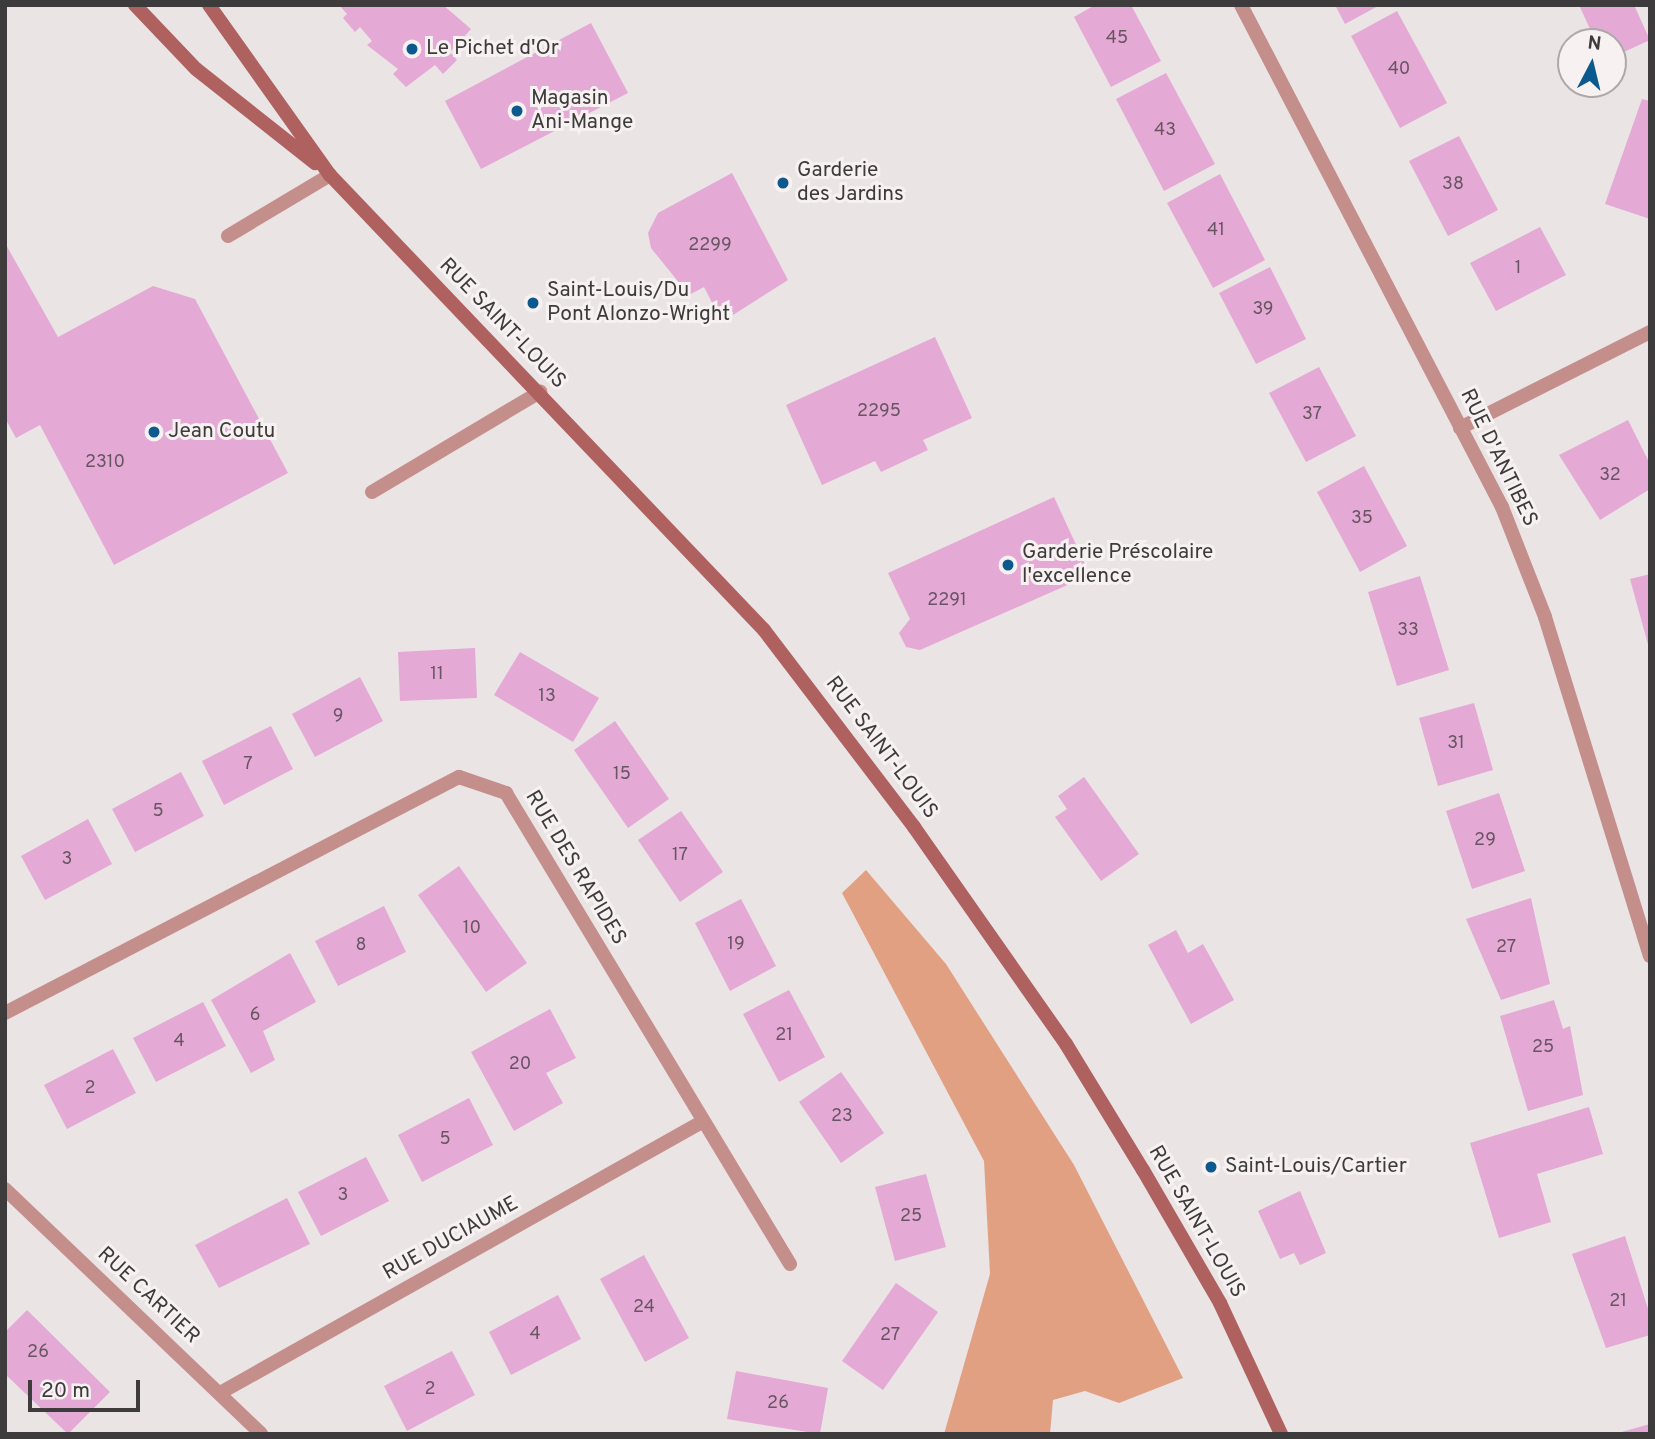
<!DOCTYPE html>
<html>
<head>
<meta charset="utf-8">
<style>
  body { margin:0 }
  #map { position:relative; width:1655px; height:1439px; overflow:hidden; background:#eae4e5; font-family:Overpass,sans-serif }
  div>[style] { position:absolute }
  .forest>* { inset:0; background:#e2a083 }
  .building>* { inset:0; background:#e4a9d5 }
  .lane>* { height:14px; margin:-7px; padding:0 7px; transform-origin:7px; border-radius:7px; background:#c48e8b }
  .street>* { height:14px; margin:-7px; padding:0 7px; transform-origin:7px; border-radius:7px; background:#c48e8b }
  .secondary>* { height:14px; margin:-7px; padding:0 7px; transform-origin:7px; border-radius:7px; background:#af615f }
  .dots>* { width:19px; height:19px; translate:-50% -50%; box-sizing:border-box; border:4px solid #f7f1f2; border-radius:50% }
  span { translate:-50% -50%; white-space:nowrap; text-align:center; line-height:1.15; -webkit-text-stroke:6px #f7f1f2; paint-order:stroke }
  .number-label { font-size:18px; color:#675662 }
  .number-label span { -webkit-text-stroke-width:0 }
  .poi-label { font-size:21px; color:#3d3b3b }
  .left { translate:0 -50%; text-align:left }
  .street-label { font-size:21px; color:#3d3b3b }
  .frame { position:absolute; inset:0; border:7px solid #3d3b3b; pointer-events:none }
  .north { position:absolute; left:1557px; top:28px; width:70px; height:70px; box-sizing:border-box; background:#f7f1f2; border:2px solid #ada8a9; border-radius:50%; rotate:7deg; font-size:19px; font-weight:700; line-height:28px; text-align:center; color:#3d3b3b }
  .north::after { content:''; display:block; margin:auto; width:24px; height:32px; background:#0c5a8d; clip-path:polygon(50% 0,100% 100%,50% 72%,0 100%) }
  .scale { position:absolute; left:28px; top:1380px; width:112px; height:32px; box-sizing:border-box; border:4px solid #3d3b3b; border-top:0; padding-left:9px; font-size:21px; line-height:24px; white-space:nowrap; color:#3d3b3b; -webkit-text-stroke:5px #f7f1f2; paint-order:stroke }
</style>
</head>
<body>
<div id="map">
  <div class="forest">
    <i style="clip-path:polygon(866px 870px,946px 964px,1074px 1165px,1183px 1378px,1119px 1403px,1085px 1391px,1053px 1400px,1050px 1434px,944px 1434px,990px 1274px,984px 1161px,842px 893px)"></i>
  </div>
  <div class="building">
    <i style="clip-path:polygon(339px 5px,443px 5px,471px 29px,450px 52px,457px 60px,443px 74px,435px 65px,406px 87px,393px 74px,398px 69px,367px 45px,372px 41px,360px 27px,355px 32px,343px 18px,347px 14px)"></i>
    <i style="clip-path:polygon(1095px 5px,1131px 5px,1161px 61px,1111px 87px,1074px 17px)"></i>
    <i style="clip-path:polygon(1335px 5px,1380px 5px,1345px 24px)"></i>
    <i style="clip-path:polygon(1579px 5px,1634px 5px,1650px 40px,1613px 57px,1613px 42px,1596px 42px)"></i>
    <i style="clip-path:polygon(1397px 11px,1447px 103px,1400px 128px,1351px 36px)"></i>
    <i style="clip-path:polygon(591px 23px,628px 93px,481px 169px,445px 101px)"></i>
    <i style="clip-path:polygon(1166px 73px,1215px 164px,1164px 191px,1116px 99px)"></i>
    <i style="clip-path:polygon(1642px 99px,1650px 101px,1650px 219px,1605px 204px)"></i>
    <i style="clip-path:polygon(1459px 136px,1498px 210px,1448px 236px,1409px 161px)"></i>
    <i style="clip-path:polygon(732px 173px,788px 280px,722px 322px,704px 287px,689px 295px,651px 248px,648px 233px,658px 213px)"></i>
    <i style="clip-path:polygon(1220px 174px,1265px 260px,1213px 288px,1167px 203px)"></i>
    <i style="clip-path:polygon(1540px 227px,1566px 275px,1496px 311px,1470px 263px)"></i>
    <i style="clip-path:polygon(5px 243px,58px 337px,153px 286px,195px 299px,288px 473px,114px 565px,40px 425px,16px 438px,5px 418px)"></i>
    <i style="clip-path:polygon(1270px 267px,1306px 339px,1256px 364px,1219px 293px)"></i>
    <i style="clip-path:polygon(935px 337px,972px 418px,923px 440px,928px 450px,881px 472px,875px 461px,822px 485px,786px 405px)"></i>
    <i style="clip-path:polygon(1319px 367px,1356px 436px,1306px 462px,1269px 393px)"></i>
    <i style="clip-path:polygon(1628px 420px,1650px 464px,1650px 489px,1600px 520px,1559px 455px)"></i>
    <i style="clip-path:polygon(1364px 466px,1407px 546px,1360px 572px,1317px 492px)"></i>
    <i style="clip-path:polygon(1054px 497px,1090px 575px,920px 650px,906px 647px,899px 633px,910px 619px,888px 573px)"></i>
    <i style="clip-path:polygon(1650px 574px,1650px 648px,1649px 648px,1630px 579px)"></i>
    <i style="clip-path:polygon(1420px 576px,1449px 670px,1397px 686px,1368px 592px)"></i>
    <i style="clip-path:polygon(475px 648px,477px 698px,400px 701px,398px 652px)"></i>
    <i style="clip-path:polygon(520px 652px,599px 698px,573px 742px,494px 695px)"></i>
    <i style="clip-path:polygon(360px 677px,383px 721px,315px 757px,292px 714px)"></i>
    <i style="clip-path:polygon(1474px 703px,1493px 770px,1438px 786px,1419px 718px)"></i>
    <i style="clip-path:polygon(615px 721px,669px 799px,628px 828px,574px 750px)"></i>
    <i style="clip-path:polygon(271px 726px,293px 769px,224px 805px,202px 761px)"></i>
    <i style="clip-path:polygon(181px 772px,204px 816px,135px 852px,112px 809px)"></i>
    <i style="clip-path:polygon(1084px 777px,1139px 854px,1101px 881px,1055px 817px,1067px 809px,1058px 796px)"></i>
    <i style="clip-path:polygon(1499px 793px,1525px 871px,1472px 889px,1446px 811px)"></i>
    <i style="clip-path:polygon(681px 811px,723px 872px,680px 902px,638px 840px)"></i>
    <i style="clip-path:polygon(88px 819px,112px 864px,45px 900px,21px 856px)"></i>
    <i style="clip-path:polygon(459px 866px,527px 963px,486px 992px,418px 895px)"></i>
    <i style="clip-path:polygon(1531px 898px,1550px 984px,1501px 1000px,1466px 919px)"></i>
    <i style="clip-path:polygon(741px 899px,776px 966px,730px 991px,695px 923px)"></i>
    <i style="clip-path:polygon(384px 906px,406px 952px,338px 986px,315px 941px)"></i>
    <i style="clip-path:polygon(1176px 930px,1188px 953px,1203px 944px,1234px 1000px,1191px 1024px,1148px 945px)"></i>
    <i style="clip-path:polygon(290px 953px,316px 1002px,263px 1031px,275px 1060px,251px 1073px,211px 1000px)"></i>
    <i style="clip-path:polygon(789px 990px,825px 1057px,779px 1082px,743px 1014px)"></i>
    <i style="clip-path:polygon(1554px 1000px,1563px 1029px,1570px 1026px,1583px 1095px,1528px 1111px,1500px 1016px)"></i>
    <i style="clip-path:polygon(203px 1002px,226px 1046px,156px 1082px,133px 1038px)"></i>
    <i style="clip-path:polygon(550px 1009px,576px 1058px,546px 1073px,563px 1103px,514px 1131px,471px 1052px)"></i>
    <i style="clip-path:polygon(113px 1049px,136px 1093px,67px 1129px,44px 1085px)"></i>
    <i style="clip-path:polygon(841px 1072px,884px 1133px,841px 1163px,799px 1102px)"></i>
    <i style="clip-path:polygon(469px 1098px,493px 1145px,422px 1182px,398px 1135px)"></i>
    <i style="clip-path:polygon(1589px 1107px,1603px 1154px,1537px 1174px,1551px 1222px,1499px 1238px,1470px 1143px)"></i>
    <i style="clip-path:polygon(366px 1157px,389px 1201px,321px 1236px,298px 1192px)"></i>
    <i style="clip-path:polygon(926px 1174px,946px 1247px,895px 1261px,875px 1187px)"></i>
    <i style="clip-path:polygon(1300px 1191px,1326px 1253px,1300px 1265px,1294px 1253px,1280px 1259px,1258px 1211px)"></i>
    <i style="clip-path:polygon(287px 1198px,310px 1244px,219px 1288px,195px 1245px)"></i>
    <i style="clip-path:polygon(1625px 1236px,1649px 1312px,1650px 1335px,1606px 1348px,1572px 1254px)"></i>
    <i style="clip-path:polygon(644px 1255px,689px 1338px,645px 1362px,600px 1279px)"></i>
    <i style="clip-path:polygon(896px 1283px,938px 1312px,883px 1390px,842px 1361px)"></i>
    <i style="clip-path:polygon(558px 1295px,581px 1339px,511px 1375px,489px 1332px)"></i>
    <i style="clip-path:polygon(27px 1310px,110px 1392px,68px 1434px,5px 1374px,5px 1332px)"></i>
    <i style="clip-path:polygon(452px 1351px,475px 1395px,407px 1431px,384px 1386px)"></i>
    <i style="clip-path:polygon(736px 1371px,828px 1388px,820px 1434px,727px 1419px)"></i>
    <i style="clip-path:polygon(1650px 1424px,1650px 1434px,1618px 1434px,1618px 1433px)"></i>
  </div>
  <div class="lane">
    <i style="left:228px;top:236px;width:119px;rotate:-30.9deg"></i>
    <i style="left:372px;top:492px;width:196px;rotate:-30.8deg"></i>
  </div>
  <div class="street">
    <i style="left:1241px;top:5px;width:566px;rotate:62.53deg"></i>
    <i style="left:1502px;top:507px;width:118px;rotate:68.6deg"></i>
    <i style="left:1545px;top:617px;width:355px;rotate:72.8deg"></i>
    <i style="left:1460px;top:428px;width:213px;rotate:-26.8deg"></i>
    <i style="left:5px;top:1013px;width:512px;rotate:-27.47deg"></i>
    <i style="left:459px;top:777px;width:50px;rotate:18.8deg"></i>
    <i style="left:506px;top:793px;width:550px;rotate:58.91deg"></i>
    <i style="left:5px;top:1189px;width:354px;rotate:43.7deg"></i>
    <i style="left:220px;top:1393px;width:553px;rotate:-29.35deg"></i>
  </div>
  <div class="secondary">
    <i style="left:135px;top:5px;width:88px;rotate:46.4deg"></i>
    <i style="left:196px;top:69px;width:152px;rotate:38.3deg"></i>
    <i style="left:209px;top:5px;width:209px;rotate:54.6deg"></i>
    <i style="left:330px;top:175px;width:629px;rotate:46.35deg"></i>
    <i style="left:764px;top:630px;width:248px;rotate:52.7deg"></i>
    <i style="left:914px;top:827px;width:265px;rotate:55deg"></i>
    <i style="left:1066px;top:1044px;width:148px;rotate:58.6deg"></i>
    <i style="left:1143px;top:1170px;width:154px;rotate:59.9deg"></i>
    <i style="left:1220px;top:1303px;width:145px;rotate:65deg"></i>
  </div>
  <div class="dots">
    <i style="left:412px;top:49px;background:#0c5a8d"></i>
    <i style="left:517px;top:111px;background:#0c5a8d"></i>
    <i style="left:783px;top:183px;background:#0c5a8d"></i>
    <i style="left:533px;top:303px;background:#0c5a8d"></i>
    <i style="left:154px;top:432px;background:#0c5a8d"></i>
    <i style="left:1008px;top:565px;background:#0c5a8d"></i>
    <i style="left:1211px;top:1167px;background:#0c5a8d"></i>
  </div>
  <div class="number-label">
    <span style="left:1117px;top:39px">45</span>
    <span style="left:1399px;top:70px">40</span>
    <span style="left:1165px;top:131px">43</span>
    <span style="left:1453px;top:185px">38</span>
    <span style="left:1216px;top:231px">41</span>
    <span style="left:710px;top:246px">2299</span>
    <span style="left:1518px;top:269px">1</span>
    <span style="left:1263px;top:310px">39</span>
    <span style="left:879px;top:412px">2295</span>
    <span style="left:1312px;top:415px">37</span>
    <span style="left:105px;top:463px">2310</span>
    <span style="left:1610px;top:476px">32</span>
    <span style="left:1362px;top:519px">35</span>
    <span style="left:947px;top:601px">2291</span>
    <span style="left:1408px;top:631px">33</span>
    <span style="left:437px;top:675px">11</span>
    <span style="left:547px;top:697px">13</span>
    <span style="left:338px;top:717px">9</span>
    <span style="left:1456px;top:744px">31</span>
    <span style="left:248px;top:765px">7</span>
    <span style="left:622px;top:775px">15</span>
    <span style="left:158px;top:812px">5</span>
    <span style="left:1485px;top:841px">29</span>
    <span style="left:680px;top:856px">17</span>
    <span style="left:67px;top:860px">3</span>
    <span style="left:472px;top:929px">10</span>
    <span style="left:736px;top:945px">19</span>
    <span style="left:361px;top:946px">8</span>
    <span style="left:1506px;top:948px">27</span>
    <span style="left:255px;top:1016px">6</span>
    <span style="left:784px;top:1036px">21</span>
    <span style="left:179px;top:1042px">4</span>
    <span style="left:1543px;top:1048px">25</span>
    <span style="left:520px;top:1065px">20</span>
    <span style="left:90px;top:1089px">2</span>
    <span style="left:842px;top:1117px">23</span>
    <span style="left:445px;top:1140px">5</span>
    <span style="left:343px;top:1196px">3</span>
    <span style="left:911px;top:1217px">25</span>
    <span style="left:1618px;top:1302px">21</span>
    <span style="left:644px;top:1308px">24</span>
    <span style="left:535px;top:1335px">4</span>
    <span style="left:890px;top:1336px">27</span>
    <span style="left:38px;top:1353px">26</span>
    <span style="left:430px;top:1390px">2</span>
    <span style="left:778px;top:1404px">26</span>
  </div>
  <div class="poi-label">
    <span class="left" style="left:426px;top:49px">Le Pichet d'Or</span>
    <span class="left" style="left:531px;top:111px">Magasin<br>Ani-Mange</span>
    <span class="left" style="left:797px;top:183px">Garderie<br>des Jardins</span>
    <span class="left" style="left:547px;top:303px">Saint-Louis/Du<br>Pont Alonzo-Wright</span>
    <span class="left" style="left:168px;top:432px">Jean Coutu</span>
    <span class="left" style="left:1022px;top:565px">Garderie Préscolaire<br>l'excellence</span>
    <span class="left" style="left:1225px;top:1167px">Saint-Louis/Cartier</span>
  </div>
  <div class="street-label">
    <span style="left:502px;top:324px;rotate:46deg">RUE SAINT-LOUIS</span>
    <span style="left:1498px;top:458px;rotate:64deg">RUE D'ANTIBES</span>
    <span style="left:881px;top:748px;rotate:53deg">RUE SAINT-LOUIS</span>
    <span style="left:575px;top:868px;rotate:59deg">RUE DES RAPIDES</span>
    <span style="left:1196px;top:1222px;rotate:60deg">RUE SAINT-LOUIS</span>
    <span style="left:451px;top:1239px;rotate:-29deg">RUE DUCIAUME</span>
    <span style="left:148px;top:1296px;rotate:43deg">RUE CARTIER</span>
  </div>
  <div class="frame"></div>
  <div class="north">N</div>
  <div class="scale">20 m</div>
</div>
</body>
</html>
